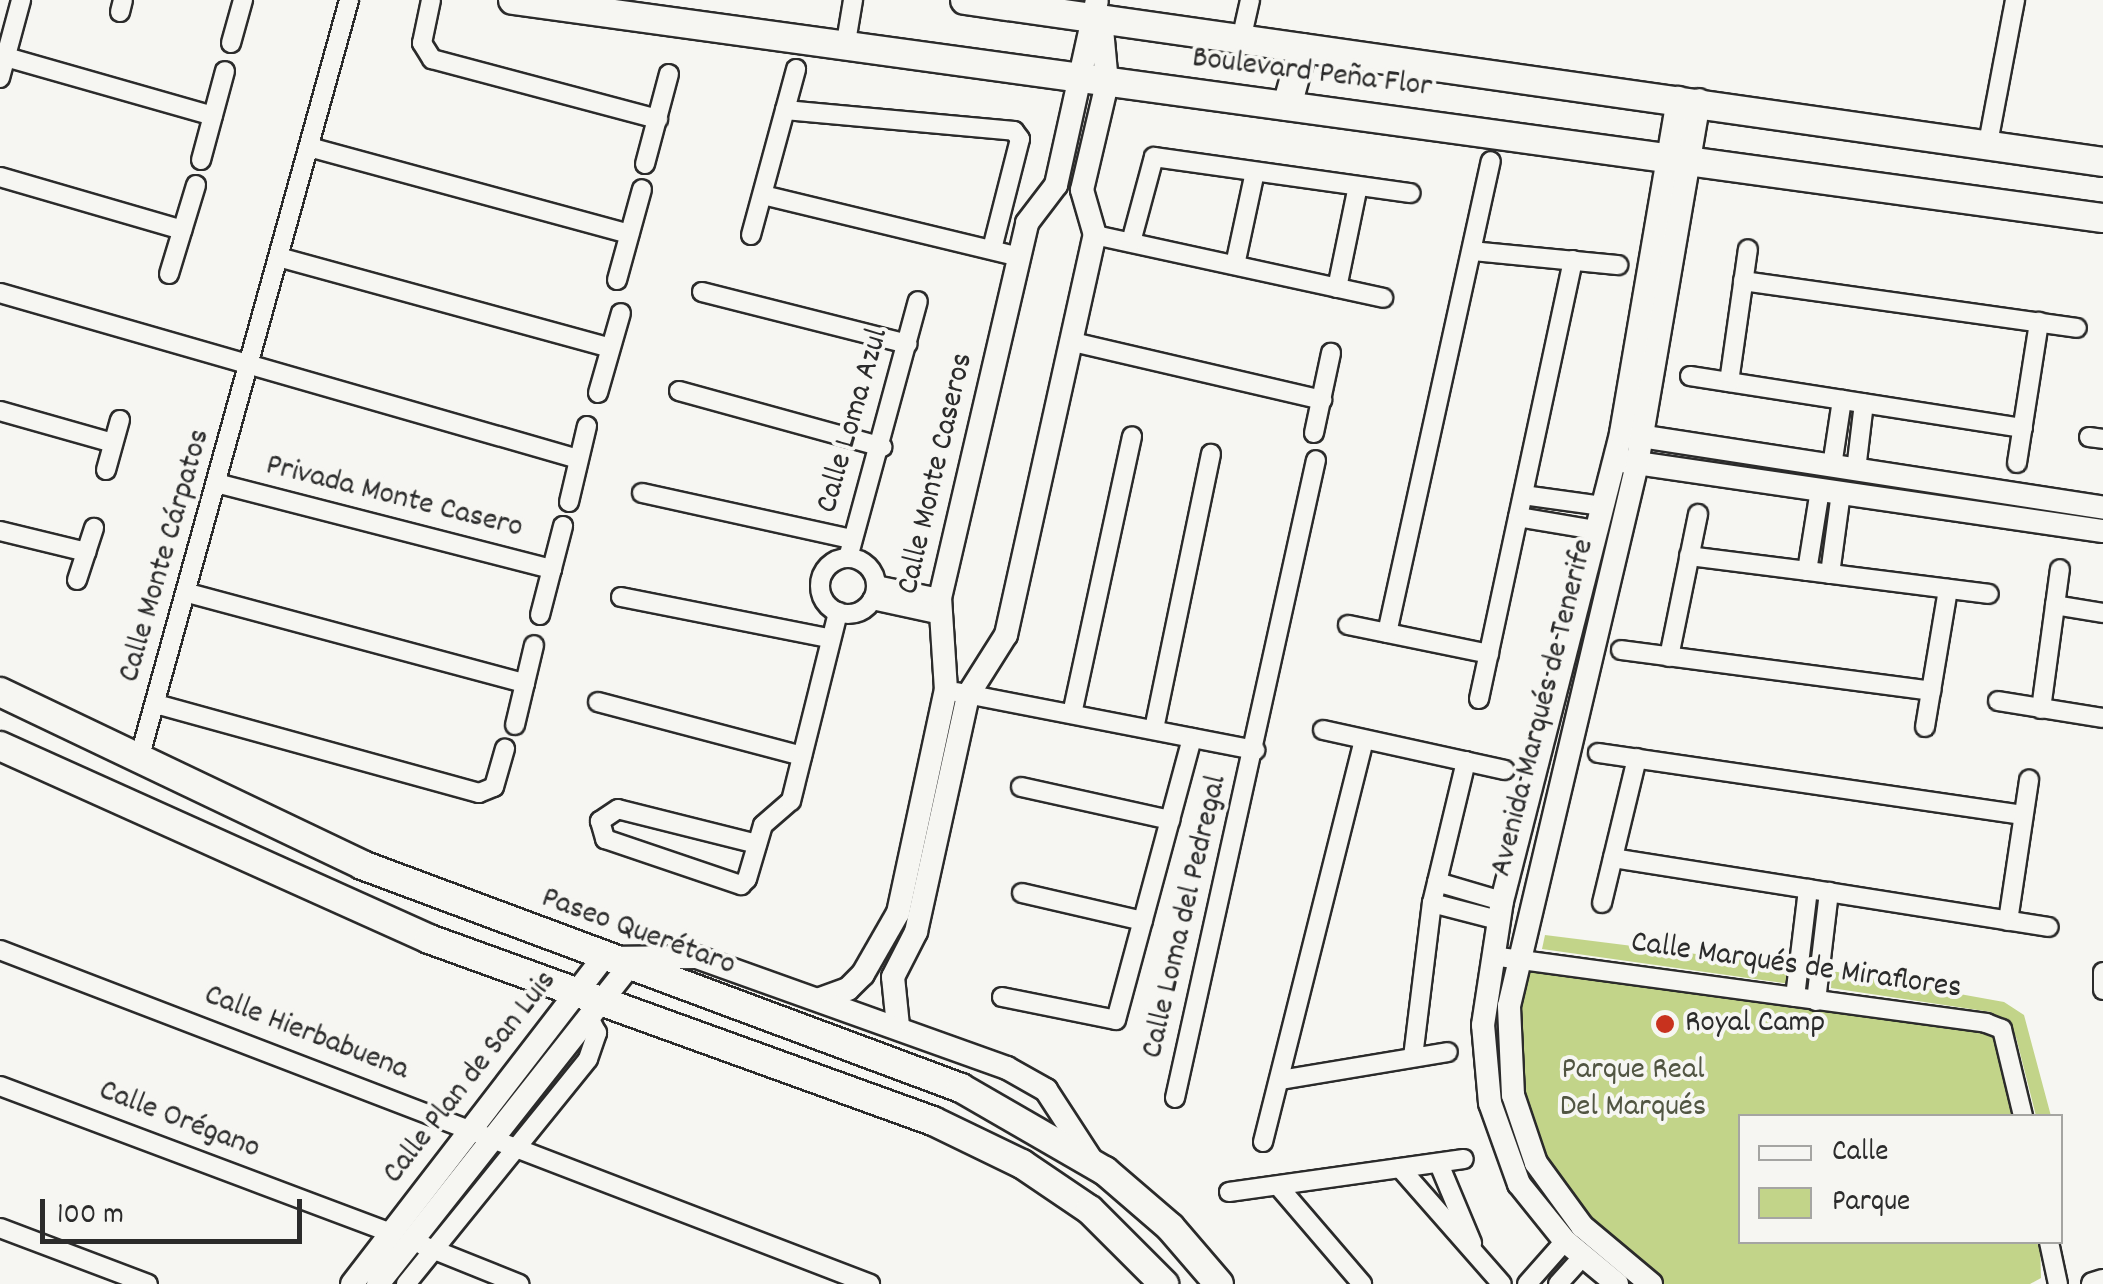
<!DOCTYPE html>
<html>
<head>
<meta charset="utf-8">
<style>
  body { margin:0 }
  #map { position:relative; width:2103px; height:1284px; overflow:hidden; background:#f6f6f2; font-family:Dekko,sans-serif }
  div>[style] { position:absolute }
  .green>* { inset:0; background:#c2d489 }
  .roads { filter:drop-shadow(2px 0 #2b2b2b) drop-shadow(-2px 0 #2b2b2b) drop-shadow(0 2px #2b2b2b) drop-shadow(0 -2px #2b2b2b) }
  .minor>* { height:18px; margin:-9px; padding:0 9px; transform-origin:9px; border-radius:9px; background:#f6f6f2 }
  .minor>.ring { margin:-9px; padding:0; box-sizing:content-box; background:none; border:18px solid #f6f6f2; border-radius:50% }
  .tertiary>* { height:22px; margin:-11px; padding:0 11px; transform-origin:11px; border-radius:11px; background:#f6f6f2 }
  .secondary>* { height:28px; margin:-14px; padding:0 14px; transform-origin:14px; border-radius:14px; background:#f6f6f2 }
  .dots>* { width:28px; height:28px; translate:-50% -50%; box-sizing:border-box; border:5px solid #f6f6f2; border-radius:50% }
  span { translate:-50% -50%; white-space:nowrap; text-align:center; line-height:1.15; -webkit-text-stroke:8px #f6f6f2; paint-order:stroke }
  .street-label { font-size:32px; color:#2b2b2b }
  .poi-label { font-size:32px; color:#2b2b2b }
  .left { translate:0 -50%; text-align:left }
  .park-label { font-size:32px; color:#515542 }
  .legend { position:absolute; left:1738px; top:1114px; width:325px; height:130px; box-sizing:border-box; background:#f6f6f2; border:2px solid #a5a5a2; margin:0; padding:12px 18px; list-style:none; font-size:30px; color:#2b2b2b }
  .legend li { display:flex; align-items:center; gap:20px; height:50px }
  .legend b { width:50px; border:2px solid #a5a5a2 }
  .scale { position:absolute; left:40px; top:1199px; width:262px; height:45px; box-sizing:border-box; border:5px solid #2b2b2b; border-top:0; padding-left:12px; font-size:30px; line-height:35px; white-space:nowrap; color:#2b2b2b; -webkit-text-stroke:8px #f6f6f2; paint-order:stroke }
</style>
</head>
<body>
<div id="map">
  <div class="green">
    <i style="clip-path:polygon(1545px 935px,1793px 966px,1791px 984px,1542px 949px)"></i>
    <i style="clip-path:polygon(1516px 961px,2002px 1031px,2018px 1116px,1740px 1116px,1740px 1242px,2040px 1242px,2041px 1278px,2030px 1284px,1655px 1284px,1583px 1225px,1537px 1162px,1508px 1053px)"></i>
    <i style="clip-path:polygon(1832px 971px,2004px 1002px,2024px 1015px,2051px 1116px,2036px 1116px,2016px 1037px,1991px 1012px,1831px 988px)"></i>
  </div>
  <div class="roads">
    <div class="minor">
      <i style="left:431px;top:0;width:44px;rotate:101.8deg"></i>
      <i style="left:422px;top:43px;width:19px;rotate:58deg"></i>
      <i style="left:432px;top:59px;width:234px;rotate:14.9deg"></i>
      <i style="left:120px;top:12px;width:12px;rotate:-76deg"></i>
      <i style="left:1241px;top:40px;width:41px;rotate:-77.3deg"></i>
      <i style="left:231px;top:43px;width:45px;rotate:-74.4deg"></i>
      <i style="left:845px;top:48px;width:49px;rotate:-80.5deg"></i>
      <i style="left:6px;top:57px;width:215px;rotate:15.9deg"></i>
      <i style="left:0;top:78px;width:81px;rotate:-74.9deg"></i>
      <i style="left:785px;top:110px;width:230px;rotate:5.2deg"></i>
      <i style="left:1014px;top:131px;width:10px;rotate:53deg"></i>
      <i style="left:1020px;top:139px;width:114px;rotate:104.3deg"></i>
      <i style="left:1988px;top:143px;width:146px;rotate:-79.3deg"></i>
      <i style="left:309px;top:147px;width:332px;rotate:15.2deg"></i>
      <i style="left:201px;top:160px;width:92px;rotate:-74.9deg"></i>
      <i style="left:645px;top:164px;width:93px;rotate:-75.1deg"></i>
      <i style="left:0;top:177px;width:190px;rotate:16.2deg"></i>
      <i style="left:763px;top:195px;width:264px;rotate:13.6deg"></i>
      <i style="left:751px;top:235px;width:172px;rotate:-74.8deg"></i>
      <i style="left:1095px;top:235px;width:295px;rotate:12.3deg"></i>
      <i style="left:1131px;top:242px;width:88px;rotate:-74.9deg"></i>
      <i style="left:1154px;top:157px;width:259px;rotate:8deg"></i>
      <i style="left:1472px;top:251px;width:147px;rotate:5.5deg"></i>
      <i style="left:282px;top:258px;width:340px;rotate:15.3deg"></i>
      <i style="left:1235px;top:265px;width:95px;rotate:-77.9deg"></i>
      <i style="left:169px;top:274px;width:93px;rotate:-73.1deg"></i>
      <i style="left:617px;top:280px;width:94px;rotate:-74.6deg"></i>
      <i style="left:1743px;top:281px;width:337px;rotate:8deg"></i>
      <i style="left:1337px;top:288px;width:104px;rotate:-78.4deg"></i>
      <i style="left:702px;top:292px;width:212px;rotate:14.2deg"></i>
      <i style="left:0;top:293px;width:601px;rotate:16.02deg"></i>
      <i style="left:1073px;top:342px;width:256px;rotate:13.1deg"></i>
      <i style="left:1690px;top:376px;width:337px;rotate:8.9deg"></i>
      <i style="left:1729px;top:382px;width:134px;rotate:-81.9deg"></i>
      <i style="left:679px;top:391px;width:211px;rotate:15.4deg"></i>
      <i style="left:598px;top:393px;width:83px;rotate:-74deg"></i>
      <i style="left:0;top:411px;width:117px;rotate:15.8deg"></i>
      <i style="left:1314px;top:433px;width:82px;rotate:-78deg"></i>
      <i style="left:2089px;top:437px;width:14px;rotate:8deg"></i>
      <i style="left:2017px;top:463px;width:143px;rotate:-81.1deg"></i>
      <i style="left:1832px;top:466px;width:67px;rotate:-81.4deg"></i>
      <i style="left:106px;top:470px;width:52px;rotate:-74.4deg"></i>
      <i style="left:1856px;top:470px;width:67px;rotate:-83.2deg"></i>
      <i style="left:220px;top:484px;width:343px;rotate:14.4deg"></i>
      <i style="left:642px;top:493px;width:215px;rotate:12.4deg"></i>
      <i style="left:1523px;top:495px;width:80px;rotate:7.9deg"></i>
      <i style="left:569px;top:502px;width:78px;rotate:-76.7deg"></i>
      <i style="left:1518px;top:517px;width:79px;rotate:9.5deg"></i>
      <i style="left:0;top:531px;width:89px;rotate:13.7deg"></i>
      <i style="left:1689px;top:556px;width:302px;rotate:7.2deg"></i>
      <i style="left:848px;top:558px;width:266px;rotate:-74.8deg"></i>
      <i class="ring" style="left:820px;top:558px;width:38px;height:38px"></i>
      <i style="left:1807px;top:571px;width:82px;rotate:-80.9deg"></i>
      <i style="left:1830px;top:574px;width:82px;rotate:-82.3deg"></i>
      <i style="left:77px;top:580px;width:55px;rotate:-71.9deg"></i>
      <i style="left:876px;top:585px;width:65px;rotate:11.5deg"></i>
      <i style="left:188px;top:593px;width:349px;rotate:15deg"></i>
      <i style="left:621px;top:597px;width:211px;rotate:11.2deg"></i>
      <i style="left:872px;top:600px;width:66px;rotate:12.2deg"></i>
      <i style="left:2055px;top:605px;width:49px;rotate:9.5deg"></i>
      <i style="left:540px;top:615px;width:92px;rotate:-75.5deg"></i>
      <i style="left:1348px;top:625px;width:144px;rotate:11.6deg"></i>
      <i style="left:1387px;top:633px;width:483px;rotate:-77.6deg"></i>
      <i style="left:1621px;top:650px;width:313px;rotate:7.5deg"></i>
      <i style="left:1669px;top:657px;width:146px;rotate:-78.5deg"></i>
      <i style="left:956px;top:692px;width:305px;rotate:11deg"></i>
      <i style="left:1479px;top:699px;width:449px;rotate:-77.9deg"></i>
      <i style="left:1998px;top:701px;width:106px;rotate:9.2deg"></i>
      <i style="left:598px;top:702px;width:211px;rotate:14.8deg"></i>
      <i style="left:156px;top:704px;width:335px;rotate:15.4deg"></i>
      <i style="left:479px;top:793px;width:16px;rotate:-22deg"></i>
      <i style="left:494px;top:787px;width:40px;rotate:-74deg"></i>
      <i style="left:2041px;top:709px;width:141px;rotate:-82.3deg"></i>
      <i style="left:1072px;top:714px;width:284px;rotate:-77.8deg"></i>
      <i style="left:515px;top:725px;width:82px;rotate:-76.6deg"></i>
      <i style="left:1925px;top:727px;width:140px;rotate:-80.5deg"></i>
      <i style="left:1154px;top:729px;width:281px;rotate:-78.3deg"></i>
      <i style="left:1323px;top:730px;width:186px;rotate:12.4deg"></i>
      <i style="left:1598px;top:753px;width:429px;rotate:8.3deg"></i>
      <i style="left:139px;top:759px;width:788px;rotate:-74.53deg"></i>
      <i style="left:1021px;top:787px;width:153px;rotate:12.5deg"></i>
      <i style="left:757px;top:844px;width:143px;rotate:-165.9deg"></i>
      <i style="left:618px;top:809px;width:22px;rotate:146deg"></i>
      <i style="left:600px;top:821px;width:19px;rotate:74deg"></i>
      <i style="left:605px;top:839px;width:144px;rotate:18.7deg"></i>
      <i style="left:741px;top:885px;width:8px;rotate:-45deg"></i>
      <i style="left:747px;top:879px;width:56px;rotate:-73.5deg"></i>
      <i style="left:763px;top:825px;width:37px;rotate:-41deg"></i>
      <i style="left:791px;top:801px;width:195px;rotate:-76deg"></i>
      <i style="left:1613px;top:858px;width:441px;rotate:9deg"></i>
      <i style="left:1437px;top:882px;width:68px;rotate:16.3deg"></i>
      <i style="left:1022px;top:893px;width:124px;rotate:13deg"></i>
      <i style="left:1432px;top:903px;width:68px;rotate:14.4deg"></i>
      <i style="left:1602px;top:903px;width:149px;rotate:-76.4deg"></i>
      <i style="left:2008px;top:921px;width:143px;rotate:-81.5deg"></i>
      <i style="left:0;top:950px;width:932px;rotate:21deg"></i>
      <i style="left:1492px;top:956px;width:499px;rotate:7.7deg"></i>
      <i style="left:1986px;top:1023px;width:17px;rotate:21deg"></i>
      <i style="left:2002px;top:1029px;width:89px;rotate:76.4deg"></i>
      <i style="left:2103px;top:972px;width:18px;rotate:90deg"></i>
      <i style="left:1002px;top:997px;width:116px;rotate:11.4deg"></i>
      <i style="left:1116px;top:1020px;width:292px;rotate:-74.9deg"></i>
      <i style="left:1795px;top:997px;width:109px;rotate:-83.1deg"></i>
      <i style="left:1816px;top:1001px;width:110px;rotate:-83.2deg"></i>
      <i style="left:1413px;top:1057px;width:155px;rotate:-83deg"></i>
      <i style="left:1432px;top:903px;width:146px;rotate:-76.5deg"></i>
      <i style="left:1281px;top:1080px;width:169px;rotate:-9.5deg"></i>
      <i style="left:0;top:1086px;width:419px;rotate:20.6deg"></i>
      <i style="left:1175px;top:1098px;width:653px;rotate:-77.54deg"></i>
      <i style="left:1263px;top:1142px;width:414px;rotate:-75.9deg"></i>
      <i style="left:1439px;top:1164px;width:86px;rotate:67.3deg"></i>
      <i style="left:1400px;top:1168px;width:154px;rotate:48.7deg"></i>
      <i style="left:1279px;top:1187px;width:128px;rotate:49.4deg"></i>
      <i style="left:1229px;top:1192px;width:237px;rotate:-8deg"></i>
      <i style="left:0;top:1228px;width:158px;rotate:20.7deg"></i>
      <i style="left:2049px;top:1242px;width:43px;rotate:77.9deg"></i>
      <i style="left:422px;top:1245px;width:105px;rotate:21.9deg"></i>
      <i style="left:406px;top:1284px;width:289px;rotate:-51deg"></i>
      <i style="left:588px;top:1059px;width:28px;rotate:-71deg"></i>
      <i style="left:597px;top:1033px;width:15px;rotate:-118deg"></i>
      <i style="left:1527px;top:1284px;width:57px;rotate:-48.5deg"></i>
      <i style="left:1558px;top:1284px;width:38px;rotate:-48deg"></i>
    </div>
    <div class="tertiary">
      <i style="left:1627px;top:434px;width:482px;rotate:8.8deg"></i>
      <i style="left:1623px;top:461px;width:485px;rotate:8.3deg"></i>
      <i style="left:820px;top:999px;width:30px;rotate:-20deg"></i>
      <i style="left:848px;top:989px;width:21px;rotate:-45deg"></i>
      <i style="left:863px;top:974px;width:70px;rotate:-60.2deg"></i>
      <i style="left:898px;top:913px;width:228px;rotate:-77.9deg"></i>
      <i style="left:946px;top:690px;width:92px;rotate:-93.7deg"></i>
      <i style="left:940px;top:598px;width:385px;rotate:-76.9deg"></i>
      <i style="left:1027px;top:223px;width:48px;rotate:-52.7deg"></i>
      <i style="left:1056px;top:185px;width:189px;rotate:-77.5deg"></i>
      <i style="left:898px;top:1026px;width:49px;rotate:-95.8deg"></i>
      <i style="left:893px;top:977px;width:51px;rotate:-62.9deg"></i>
      <i style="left:916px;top:932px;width:243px;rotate:-77.6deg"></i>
      <i style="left:968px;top:695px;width:71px;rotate:-57.7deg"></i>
      <i style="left:1006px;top:635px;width:410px;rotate:-77.5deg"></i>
      <i style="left:1095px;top:235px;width:47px;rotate:-106.1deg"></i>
      <i style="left:1082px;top:190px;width:110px;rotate:-76.8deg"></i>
      <i style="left:1107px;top:83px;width:65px;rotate:-95.3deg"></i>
      <i style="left:352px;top:1284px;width:411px;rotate:-52.4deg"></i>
      <i style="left:603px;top:958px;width:94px;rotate:-0.6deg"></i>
      <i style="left:697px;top:957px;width:329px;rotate:19.7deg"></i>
      <i style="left:1007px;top:1068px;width:45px;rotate:29.4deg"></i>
      <i style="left:1046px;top:1090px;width:88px;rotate:57deg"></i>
      <i style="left:378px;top:1284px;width:404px;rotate:-51.7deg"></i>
      <i style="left:1617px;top:1284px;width:67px;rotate:-140.4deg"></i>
      <i style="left:1565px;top:1241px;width:73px;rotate:-128.9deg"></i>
      <i style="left:1519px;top:1184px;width:86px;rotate:-109.7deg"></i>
      <i style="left:1490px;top:1103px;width:78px;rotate:-95.1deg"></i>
      <i style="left:1483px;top:1025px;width:125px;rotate:-81.3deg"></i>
      <i style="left:1502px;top:901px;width:483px;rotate:-75.7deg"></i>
      <i style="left:1621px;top:433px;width:340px;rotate:-80.3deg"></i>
      <i style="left:1651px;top:1284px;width:90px;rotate:-140deg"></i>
      <i style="left:1582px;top:1226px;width:78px;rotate:-126.1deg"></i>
      <i style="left:1536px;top:1163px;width:72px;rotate:-108.7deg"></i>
      <i style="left:1513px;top:1095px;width:89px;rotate:-92.6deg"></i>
      <i style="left:1509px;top:1006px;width:557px;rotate:-76.71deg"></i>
      <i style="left:1637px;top:464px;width:369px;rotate:-80.3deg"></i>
      <i style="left:2093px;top:1284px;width:10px;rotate:-17deg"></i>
    </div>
    <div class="secondary">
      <i style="left:513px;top:0;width:1605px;rotate:7.81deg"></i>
      <i style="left:965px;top:0;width:1149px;rotate:8.1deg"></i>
      <i style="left:1287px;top:106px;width:60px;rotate:-74.6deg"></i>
      <i style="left:0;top:692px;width:401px;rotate:25.5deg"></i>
      <i style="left:362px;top:865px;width:639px;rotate:20.42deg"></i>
      <i style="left:961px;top:1088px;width:166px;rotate:30deg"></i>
      <i style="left:1105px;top:1171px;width:86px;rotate:40.7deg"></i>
      <i style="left:1170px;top:1227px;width:75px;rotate:49.3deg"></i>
      <i style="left:0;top:746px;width:470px;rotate:24.2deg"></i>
      <i style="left:429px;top:939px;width:536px;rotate:19.86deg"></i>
      <i style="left:933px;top:1121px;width:99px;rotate:25.8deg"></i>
      <i style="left:1022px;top:1164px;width:82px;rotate:34.1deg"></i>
      <i style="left:1090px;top:1210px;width:105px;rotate:45deg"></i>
    </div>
  </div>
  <div class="dots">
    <i style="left:1665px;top:1024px;background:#c8321e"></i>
  </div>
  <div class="street-label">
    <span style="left:1312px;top:74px;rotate:7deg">Boulevard Peña Flor</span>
    <span style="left:854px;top:421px;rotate:-74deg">Calle Loma Azul</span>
    <span style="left:937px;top:474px;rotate:-77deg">Calle Monte Caseros</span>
    <span style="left:394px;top:498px;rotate:14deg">Privada Monte Casero</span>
    <span style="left:166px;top:556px;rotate:-74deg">Calle Monte Cárpatos</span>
    <span style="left:1544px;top:708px;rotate:-76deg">Avenida Marqués de Tenerife</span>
    <span style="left:1186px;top:917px;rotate:-77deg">Calle Loma del Pedregal</span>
    <span style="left:638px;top:933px;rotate:20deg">Paseo Querétaro</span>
    <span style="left:1796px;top:967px;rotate:8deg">Calle Marqués de Miraflores</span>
    <span style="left:306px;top:1034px;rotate:21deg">Calle Hierbabuena</span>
    <span style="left:471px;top:1078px;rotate:-52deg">Calle Plan de San Luis</span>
    <span style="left:179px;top:1121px;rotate:21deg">Calle Orégano</span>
  </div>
  <div class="poi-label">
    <span class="left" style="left:1685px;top:1024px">Royal Camp</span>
  </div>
  <div class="park-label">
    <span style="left:1633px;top:1090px">Parque Real<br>Del Marqués</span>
  </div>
  <ul class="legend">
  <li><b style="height:12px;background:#f6f6f2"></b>Calle</li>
  <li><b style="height:28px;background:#c2d489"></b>Parque</li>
  </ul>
  <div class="scale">100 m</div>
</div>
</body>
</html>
